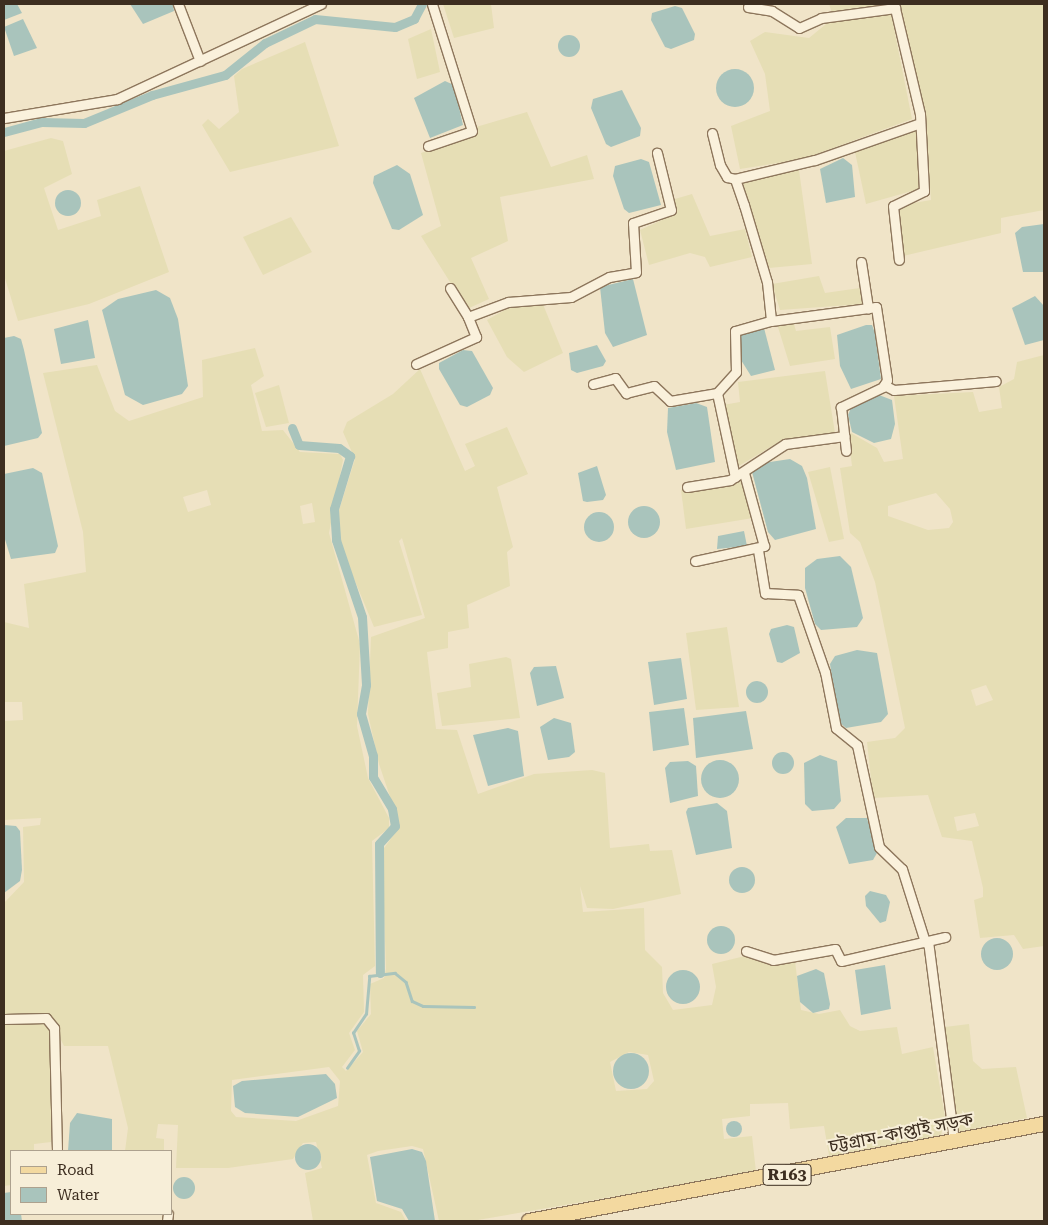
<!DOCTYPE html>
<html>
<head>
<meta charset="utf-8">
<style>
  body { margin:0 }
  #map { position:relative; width:1048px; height:1225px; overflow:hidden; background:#f0e4c8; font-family:"Roboto Serif","Noto Sans Bengali",serif }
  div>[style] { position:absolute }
  .farmland>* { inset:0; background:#e6deb5 }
  .water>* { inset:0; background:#a9c4bc }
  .round { border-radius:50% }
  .stream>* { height:2.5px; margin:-1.25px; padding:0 1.25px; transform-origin:1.25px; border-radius:1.25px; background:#a9c4bc }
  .canal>* { height:9px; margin:-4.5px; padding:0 4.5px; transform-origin:4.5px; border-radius:4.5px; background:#a9c4bc }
  .roads { filter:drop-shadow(1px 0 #8d765c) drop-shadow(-1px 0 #8d765c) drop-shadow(0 1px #8d765c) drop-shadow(0 -1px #8d765c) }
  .street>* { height:9px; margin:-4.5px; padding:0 4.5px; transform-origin:4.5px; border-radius:4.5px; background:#faf1dc }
  .primary>* { height:14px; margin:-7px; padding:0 7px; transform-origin:7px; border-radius:7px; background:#f3d9a0 }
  span { translate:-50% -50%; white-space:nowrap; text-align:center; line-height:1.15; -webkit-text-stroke:4px #f7eed8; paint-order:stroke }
  .shield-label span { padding:1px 4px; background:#f7eed8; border:1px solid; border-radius:4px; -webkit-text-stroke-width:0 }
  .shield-label { font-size:16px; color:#3d2e20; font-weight:700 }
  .street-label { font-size:18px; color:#3d2e20 }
  .frame { position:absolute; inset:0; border:5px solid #3d2e20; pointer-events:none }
  .legend { position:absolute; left:10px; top:1150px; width:162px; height:65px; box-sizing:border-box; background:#f7eed8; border:1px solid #ada18e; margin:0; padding:6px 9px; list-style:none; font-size:15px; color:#3d2e20 }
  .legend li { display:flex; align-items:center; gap:10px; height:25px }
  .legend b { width:25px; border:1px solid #ada18e }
</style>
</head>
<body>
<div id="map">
  <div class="farmland">
    <i style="clip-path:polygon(443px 4px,491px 4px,494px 28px,454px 38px)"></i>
    <i style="clip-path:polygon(829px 4px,886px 4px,832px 13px)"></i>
    <i style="clip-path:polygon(898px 4px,1044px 4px,1044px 210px,1001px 218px,1001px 233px,903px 256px,896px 206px,931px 200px,924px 111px)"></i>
    <i style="clip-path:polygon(891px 13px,912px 119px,803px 159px,740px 169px,731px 126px,770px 111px,765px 74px,750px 41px,765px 32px,809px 38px,831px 20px)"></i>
    <i style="clip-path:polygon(431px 29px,440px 72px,417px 79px,408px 39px)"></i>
    <i style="clip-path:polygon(305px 42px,339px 146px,230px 172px,202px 125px,208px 119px,219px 129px,239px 112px,234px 76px,242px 69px)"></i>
    <i style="clip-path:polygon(527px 112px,551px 167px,587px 155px,594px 179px,500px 197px,508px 241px,471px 258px,489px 299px,467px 309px,421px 236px,441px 226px,421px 153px,475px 133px,476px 127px)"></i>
    <i style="clip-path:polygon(912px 131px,916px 131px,919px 189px,866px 204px,855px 152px)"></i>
    <i style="clip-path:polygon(51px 138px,63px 141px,72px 174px,44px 188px,58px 230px,101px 216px,97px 200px,140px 186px,169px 272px,89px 304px,18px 321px,4px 275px,4px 151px)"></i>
    <i style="clip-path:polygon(799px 170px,812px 264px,769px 268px,742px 181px)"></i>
    <i style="clip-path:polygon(692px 194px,710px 236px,745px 229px,752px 257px,710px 267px,705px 257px,690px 253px,649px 265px,640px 230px,673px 215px,675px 199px)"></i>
    <i style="clip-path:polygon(291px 217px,312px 252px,263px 275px,243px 237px)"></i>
    <i style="clip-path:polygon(819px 276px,825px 293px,860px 288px,863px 304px,780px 310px,772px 284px)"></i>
    <i style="clip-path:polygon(542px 302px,563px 353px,524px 372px,507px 357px,487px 320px,510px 307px)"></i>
    <i style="clip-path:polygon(793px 321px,796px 331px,830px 327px,835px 359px,790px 366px,777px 324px)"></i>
    <i style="clip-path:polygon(evenodd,255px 348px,264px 376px,251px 385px,262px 431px,283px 430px,300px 452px,340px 454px,343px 460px,329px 533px,360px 644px,357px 726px,368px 778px,389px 818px,389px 828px,372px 841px,375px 966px,363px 975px,364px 1012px,349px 1033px,355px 1050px,342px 1067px,346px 1071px,363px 1052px,357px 1031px,371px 1014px,370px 984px,384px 978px,386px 969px,382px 851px,400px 826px,379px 764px,368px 714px,371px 637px,425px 618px,402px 538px,399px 541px,422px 615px,374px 627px,338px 540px,337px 517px,355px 459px,343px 432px,347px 422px,393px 394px,420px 369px,465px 471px,475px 466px,465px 444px,507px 427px,528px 474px,497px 487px,513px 547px,507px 552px,510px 586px,467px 605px,469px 628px,448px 632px,448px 648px,427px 652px,436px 729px,457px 730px,478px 794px,534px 774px,592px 770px,605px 773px,610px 848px,649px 844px,650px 851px,672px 850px,681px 894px,613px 909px,587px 908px,580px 886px,583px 912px,644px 908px,645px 950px,662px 967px,663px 993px,673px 1010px,712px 1005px,716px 987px,712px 964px,745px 956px,772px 964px,795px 961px,801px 1010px,819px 1014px,840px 1010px,850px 1026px,860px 1031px,897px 1027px,902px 1054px,933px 1047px,945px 1117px,941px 1135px,830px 1161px,824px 1126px,790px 1129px,788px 1103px,750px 1104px,750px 1116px,722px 1119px,724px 1139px,752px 1136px,756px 1172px,472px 1221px,439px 1221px,423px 1149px,412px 1146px,378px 1151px,367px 1155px,376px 1203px,401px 1212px,406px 1221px,313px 1221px,305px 1173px,322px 1168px,316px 1142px,303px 1143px,293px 1159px,228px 1168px,176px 1168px,178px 1125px,158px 1124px,156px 1138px,164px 1139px,164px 1151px,125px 1151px,128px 1128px,108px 1046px,64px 1046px,48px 1014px,4px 1015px,4px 903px,24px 882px,23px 827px,40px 825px,41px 818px,4px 820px,4px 721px,23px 720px,22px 702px,4px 702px,4px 618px,4px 622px,29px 628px,24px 584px,86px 572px,83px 532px,43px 373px,97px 365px,115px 411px,129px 421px,203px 397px,202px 360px,255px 348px,207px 490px,211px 505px,188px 512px,183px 497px,207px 490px,255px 348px,312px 503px,315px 522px,303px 524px,300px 506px,312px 503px,255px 348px,629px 1052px,648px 1055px,654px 1081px,647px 1089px,616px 1091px,610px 1062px,629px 1052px,255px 348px,329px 1067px,340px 1081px,338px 1106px,296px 1121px,236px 1117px,231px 1111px,232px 1080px,329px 1067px)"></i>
    <i style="clip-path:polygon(evenodd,1044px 355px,1044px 946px,1023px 949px,1014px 935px,980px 938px,974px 900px,983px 897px,983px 888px,972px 841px,942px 837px,928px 795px,873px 798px,867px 742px,895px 738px,905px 728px,875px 582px,860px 542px,850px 533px,840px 468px,852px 466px,848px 435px,851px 433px,877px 448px,884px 462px,903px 459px,894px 396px,973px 392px,979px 412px,1002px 408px,999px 387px,1014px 379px,1017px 362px,1044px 355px,936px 493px,950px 509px,953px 522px,949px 528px,928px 530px,888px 516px,888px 506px,936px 493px,1044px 355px,986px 685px,993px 700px,976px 706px,971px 690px,986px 685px,1044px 355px,975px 813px,979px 826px,957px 831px,954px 817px,975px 813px)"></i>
    <i style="clip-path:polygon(825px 371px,835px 433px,784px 439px,737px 467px,723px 405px,740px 402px,738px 382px)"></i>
    <i style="clip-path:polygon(279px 385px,289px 423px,266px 427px,255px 393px)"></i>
    <i style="clip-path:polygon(830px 467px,844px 539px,829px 542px,808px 472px)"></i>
    <i style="clip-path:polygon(744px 481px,753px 518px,686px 529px,681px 490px)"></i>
    <i style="clip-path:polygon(727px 627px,739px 707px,696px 710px,686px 633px)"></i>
    <i style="clip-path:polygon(506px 657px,511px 659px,520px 718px,442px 726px,437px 693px,471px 687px,469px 664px)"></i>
    <i style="clip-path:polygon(38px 1021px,49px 1028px,52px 1037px,51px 1142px,34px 1144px,34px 1151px,11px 1151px,11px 1185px,4px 1186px,4px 1022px)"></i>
    <i style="clip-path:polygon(969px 1024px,973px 1061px,982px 1069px,1016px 1067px,1027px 1118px,958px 1132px,945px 1027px)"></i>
  </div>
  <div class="water">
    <i style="clip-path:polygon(4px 4px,17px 4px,22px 13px,4px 20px)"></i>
    <i style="clip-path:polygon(130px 4px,173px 4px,174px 11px,143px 24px)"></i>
    <i style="clip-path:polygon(675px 6px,682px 8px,695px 34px,694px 40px,671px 49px,665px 47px,651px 20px,652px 13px)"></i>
    <i style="clip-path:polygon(23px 19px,37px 48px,14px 56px,4px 27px)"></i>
    <i class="round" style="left:558px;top:35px;width:22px;height:22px"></i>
    <i class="round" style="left:716px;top:69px;width:38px;height:38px"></i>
    <i style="clip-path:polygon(445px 81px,454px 85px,463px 125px,430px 138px,414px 98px)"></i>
    <i style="clip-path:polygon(622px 90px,641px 128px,640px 136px,611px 147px,606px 144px,591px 108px,593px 99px)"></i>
    <i style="clip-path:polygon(843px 158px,852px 165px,855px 197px,826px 203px,820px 169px)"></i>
    <i style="clip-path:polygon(641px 159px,649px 162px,661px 205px,629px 213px,624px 209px,613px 176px,615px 166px)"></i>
    <i style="clip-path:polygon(397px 165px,410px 174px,423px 215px,399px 230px,392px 229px,373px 183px,374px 176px)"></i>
    <i class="round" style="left:55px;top:190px;width:26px;height:26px"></i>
    <i style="clip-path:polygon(1044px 224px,1044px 272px,1023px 272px,1015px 233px,1022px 227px)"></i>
    <i style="clip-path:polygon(633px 279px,647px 335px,613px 347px,605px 333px,600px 287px)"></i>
    <i style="clip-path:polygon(156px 290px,170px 298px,178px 319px,188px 386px,182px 394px,143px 405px,125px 395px,102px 310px,118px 299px)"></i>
    <i style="clip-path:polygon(1035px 296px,1044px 306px,1044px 340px,1025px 345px,1012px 308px)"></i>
    <i style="clip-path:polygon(88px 320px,95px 358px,61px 364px,54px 329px)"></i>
    <i style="clip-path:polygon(866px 325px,872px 325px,875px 333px,881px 379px,851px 389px,840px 366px,837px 335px)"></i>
    <i style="clip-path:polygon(764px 328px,775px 370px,751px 376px,741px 360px,736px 333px)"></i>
    <i style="clip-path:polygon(14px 336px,21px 339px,24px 350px,42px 433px,38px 438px,4px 446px,4px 338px)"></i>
    <i style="clip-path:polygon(597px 345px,606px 361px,603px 366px,577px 373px,571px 370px,569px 353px)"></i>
    <i style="clip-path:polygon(463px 350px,472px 351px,493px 388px,490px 395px,467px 407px,460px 405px,439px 369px,439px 363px)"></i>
    <i style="clip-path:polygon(879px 395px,892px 400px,895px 424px,891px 439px,874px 443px,852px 432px,848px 415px,851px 408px)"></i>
    <i style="clip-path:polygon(696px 403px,707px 407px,715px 462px,676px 470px,667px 432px,668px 408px)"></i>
    <i style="clip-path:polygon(790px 459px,802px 466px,807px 478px,816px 529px,775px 540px,768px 532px,752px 472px,763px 463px)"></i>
    <i style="clip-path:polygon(597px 466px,606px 495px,603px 500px,587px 502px,583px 501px,578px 473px)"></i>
    <i style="clip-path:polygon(33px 468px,42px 473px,58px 546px,55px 553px,11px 559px,4px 536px,4px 474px)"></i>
    <i class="round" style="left:628px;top:506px;width:32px;height:32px"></i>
    <i class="round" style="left:584px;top:512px;width:30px;height:30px"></i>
    <i style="clip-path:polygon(744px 531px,747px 546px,717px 549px,718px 536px)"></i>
    <i style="clip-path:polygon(840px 556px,851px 567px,863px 618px,857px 627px,821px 630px,815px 624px,805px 588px,805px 568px,817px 559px)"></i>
    <i style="clip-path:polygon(787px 625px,794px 627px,800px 653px,782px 663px,777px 662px,769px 634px,771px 629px)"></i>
    <i style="clip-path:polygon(857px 650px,877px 653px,888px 714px,881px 722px,846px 728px,839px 722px,830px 664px,835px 656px)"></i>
    <i style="clip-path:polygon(681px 658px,687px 699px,654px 705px,648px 662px)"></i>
    <i style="clip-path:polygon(556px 666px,564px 698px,537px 706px,530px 673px,534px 667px)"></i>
    <i class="round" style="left:746px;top:681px;width:22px;height:22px"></i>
    <i style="clip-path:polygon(684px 708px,689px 745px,653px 751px,649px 712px)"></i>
    <i style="clip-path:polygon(746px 711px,753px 749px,696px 758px,693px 718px)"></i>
    <i style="clip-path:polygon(554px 718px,571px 723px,575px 752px,569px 757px,548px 760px,540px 727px)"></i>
    <i style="clip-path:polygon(508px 728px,518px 731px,524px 776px,488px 786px,473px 735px)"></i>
    <i class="round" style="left:772px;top:752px;width:22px;height:22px"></i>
    <i style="clip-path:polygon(820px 755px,837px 761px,841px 801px,834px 809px,812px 811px,805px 804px,804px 763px)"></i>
    <i class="round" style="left:701px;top:760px;width:38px;height:38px"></i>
    <i style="clip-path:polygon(670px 762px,688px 761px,696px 766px,698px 796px,670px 803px,665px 768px)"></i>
    <i style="clip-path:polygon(717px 803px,727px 811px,732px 848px,696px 855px,686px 812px,688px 808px)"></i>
    <i style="clip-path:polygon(846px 818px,867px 818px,877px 853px,873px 860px,849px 864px,836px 827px)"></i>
    <i style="clip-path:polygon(4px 825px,16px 826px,20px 831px,22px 870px,20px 881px,4px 893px)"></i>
    <i class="round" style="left:729px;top:867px;width:26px;height:26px"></i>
    <i style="clip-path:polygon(870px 891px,886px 895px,890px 902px,886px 921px,880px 923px,866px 906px,865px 896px)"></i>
    <i class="round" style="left:707px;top:926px;width:28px;height:28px"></i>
    <i class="round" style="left:981px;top:938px;width:32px;height:32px"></i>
    <i style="clip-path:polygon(885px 965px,891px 1009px,861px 1015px,855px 970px)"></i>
    <i style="clip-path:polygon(816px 969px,824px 973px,830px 1004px,829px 1009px,813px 1013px,800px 1002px,797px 976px)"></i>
    <i class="round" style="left:666px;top:970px;width:34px;height:34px"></i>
    <i class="round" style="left:613px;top:1053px;width:36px;height:36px"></i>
    <i style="clip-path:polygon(326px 1074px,335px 1084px,337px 1098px,298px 1117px,245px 1113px,235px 1107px,233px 1086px,242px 1081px)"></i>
    <i style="clip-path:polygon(77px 1113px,112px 1119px,112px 1151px,68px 1151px,70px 1123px)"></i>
    <i class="round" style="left:726px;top:1121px;width:16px;height:16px"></i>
    <i class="round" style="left:295px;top:1144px;width:26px;height:26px"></i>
    <i style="clip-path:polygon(412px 1149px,422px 1152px,426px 1161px,435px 1221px,409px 1221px,402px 1209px,377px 1201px,370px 1157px)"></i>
    <i class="round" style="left:173px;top:1177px;width:22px;height:22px"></i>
    <i style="clip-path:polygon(11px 1192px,11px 1214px,21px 1214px,22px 1221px,4px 1221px,4px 1193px)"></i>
  </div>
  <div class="stream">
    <i style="left:347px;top:1068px;width:21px;rotate:-55deg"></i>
    <i style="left:359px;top:1051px;width:19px;rotate:-108deg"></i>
    <i style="left:353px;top:1033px;width:23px;rotate:-56deg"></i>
    <i style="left:366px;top:1014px;width:38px;rotate:-85deg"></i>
    <i style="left:369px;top:976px;width:26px;rotate:-7deg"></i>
    <i style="left:395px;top:973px;width:14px;rotate:39deg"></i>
    <i style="left:406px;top:982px;width:20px;rotate:72deg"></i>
    <i style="left:412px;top:1001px;width:12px;rotate:24deg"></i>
    <i style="left:423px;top:1006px;width:51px;rotate:1.1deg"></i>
  </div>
  <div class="canal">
    <i style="left:4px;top:132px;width:39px;rotate:-15deg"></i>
    <i style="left:42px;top:122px;width:42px;rotate:1.4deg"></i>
    <i style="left:84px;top:123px;width:74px;rotate:-22.4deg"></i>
    <i style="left:152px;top:95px;width:76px;rotate:-15.3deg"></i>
    <i style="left:225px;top:75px;width:51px;rotate:-38.7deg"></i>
    <i style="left:265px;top:43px;width:55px;rotate:-25.6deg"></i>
    <i style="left:315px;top:19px;width:80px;rotate:5.7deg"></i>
    <i style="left:395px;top:27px;width:21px;rotate:-23deg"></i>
    <i style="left:414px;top:19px;width:17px;rotate:-62deg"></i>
    <i style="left:292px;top:428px;width:18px;rotate:68deg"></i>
    <i style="left:299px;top:445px;width:40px;rotate:4.3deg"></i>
    <i style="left:339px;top:448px;width:14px;rotate:36deg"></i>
    <i style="left:350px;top:456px;width:55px;rotate:106.8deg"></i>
    <i style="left:334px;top:509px;width:31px;rotate:86deg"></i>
    <i style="left:336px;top:540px;width:81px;rotate:71.3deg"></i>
    <i style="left:362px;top:617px;width:68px;rotate:86.6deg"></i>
    <i style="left:366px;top:685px;width:29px;rotate:100deg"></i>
    <i style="left:361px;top:714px;width:44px;rotate:74.1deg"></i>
    <i style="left:373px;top:756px;width:21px;rotate:90deg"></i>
    <i style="left:373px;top:777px;width:37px;rotate:59deg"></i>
    <i style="left:392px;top:809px;width:17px;rotate:80deg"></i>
    <i style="left:395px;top:826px;width:24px;rotate:132deg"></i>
    <i style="left:379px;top:844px;width:129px;rotate:89.6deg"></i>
  </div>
  <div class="roads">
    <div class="street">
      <i style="left:178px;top:4px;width:61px;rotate:68.9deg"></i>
      <i style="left:894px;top:4px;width:113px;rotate:76.7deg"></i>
      <i style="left:920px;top:114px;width:77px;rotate:87deg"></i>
      <i style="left:924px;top:191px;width:34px;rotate:154deg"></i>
      <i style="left:893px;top:206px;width:54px;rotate:83.7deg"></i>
      <i style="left:748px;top:7px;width:24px;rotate:9deg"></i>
      <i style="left:772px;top:11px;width:32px;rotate:32deg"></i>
      <i style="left:799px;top:28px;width:24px;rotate:-24deg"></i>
      <i style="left:821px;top:18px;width:75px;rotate:-7.7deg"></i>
      <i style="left:4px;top:118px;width:115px;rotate:-9.5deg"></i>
      <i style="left:117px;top:99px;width:225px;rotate:-25deg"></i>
      <i style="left:712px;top:133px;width:33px;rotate:76deg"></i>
      <i style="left:720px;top:165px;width:14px;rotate:60deg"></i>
      <i style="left:727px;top:177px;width:8px;rotate:14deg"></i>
      <i style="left:735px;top:179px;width:28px;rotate:71deg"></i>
      <i style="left:744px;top:205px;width:80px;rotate:73.4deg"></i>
      <i style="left:767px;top:282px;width:39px;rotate:84deg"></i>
      <i style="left:428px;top:146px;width:46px;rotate:-18.8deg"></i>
      <i style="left:472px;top:131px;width:133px;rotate:-107.5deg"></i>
      <i style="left:735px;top:179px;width:82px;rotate:-13.4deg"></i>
      <i style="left:815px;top:160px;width:111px;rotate:-19.4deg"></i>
      <i style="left:861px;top:262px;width:47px;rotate:81.3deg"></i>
      <i style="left:450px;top:288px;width:34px;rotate:58deg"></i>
      <i style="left:468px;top:317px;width:43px;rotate:-20.6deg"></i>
      <i style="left:508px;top:302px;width:63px;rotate:-4.5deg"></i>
      <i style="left:571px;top:297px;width:43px;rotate:-27.8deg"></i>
      <i style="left:609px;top:277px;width:27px;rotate:-10deg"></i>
      <i style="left:636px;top:272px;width:49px;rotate:-93.5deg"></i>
      <i style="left:633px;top:223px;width:40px;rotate:-18.9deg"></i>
      <i style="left:671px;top:210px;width:59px;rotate:-103.8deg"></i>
      <i style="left:416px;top:364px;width:66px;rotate:-24.2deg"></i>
      <i style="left:476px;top:337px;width:22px;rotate:-112deg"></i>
      <i style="left:593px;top:384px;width:23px;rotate:-15deg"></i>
      <i style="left:615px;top:378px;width:19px;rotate:54deg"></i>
      <i style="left:626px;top:393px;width:29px;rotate:-14deg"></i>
      <i style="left:654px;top:386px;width:22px;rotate:43deg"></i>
      <i style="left:670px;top:401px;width:48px;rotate:-9.7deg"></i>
      <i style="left:884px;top:385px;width:11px;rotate:27deg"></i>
      <i style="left:894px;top:390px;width:102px;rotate:-5deg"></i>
      <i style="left:735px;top:477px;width:86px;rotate:-102.1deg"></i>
      <i style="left:717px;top:393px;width:28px;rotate:-48deg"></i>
      <i style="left:736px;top:372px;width:41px;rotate:-91.4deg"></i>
      <i style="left:735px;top:331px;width:37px;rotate:-16deg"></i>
      <i style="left:771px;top:321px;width:106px;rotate:-7.6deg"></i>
      <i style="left:876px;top:307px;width:74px;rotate:81.4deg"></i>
      <i style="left:887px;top:380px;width:8px;rotate:120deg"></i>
      <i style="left:883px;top:387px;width:47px;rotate:154.5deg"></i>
      <i style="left:841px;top:407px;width:44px;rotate:83.5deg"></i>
      <i style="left:687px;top:487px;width:44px;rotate:-9.2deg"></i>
      <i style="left:730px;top:480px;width:66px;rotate:-33.2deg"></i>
      <i style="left:785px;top:444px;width:60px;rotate:-7.7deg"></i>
      <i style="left:758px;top:550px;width:44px;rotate:80.8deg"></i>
      <i style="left:765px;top:593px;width:33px;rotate:3deg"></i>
      <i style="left:798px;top:595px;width:82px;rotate:70.7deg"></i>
      <i style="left:825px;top:672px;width:57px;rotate:78.9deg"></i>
      <i style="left:836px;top:728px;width:27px;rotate:39deg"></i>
      <i style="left:857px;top:745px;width:104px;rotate:77.8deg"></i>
      <i style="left:879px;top:847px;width:32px;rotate:44deg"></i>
      <i style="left:902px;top:869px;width:77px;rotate:72.5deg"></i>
      <i style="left:695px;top:561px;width:71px;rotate:-12.3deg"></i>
      <i style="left:764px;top:546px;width:76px;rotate:-105.3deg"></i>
      <i style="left:928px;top:941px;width:203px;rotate:82.6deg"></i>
      <i style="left:746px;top:951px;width:28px;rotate:18deg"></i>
      <i style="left:773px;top:960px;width:63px;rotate:-10.1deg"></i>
      <i style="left:835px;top:949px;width:13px;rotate:63deg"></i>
      <i style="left:841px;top:961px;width:107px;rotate:-13deg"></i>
      <i style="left:4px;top:1019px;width:42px;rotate:-1.4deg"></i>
      <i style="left:46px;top:1018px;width:13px;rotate:51deg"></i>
      <i style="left:54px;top:1028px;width:123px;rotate:88.6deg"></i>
      <i style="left:167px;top:1221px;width:7px;rotate:-82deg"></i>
    </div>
    <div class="primary">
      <i style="left:529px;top:1221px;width:524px;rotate:-10.67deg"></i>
    </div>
  </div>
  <div class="shield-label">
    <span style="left:787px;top:1175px">R163</span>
  </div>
  <div class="street-label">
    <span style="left:901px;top:1133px;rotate:-11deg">চট্টগ্রাম-কাপ্তাই সড়ক</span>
  </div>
  <div class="frame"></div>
  <ul class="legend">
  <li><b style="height:6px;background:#f3d9a0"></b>Road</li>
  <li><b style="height:14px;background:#a9c4bc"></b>Water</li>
  </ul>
</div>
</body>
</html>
